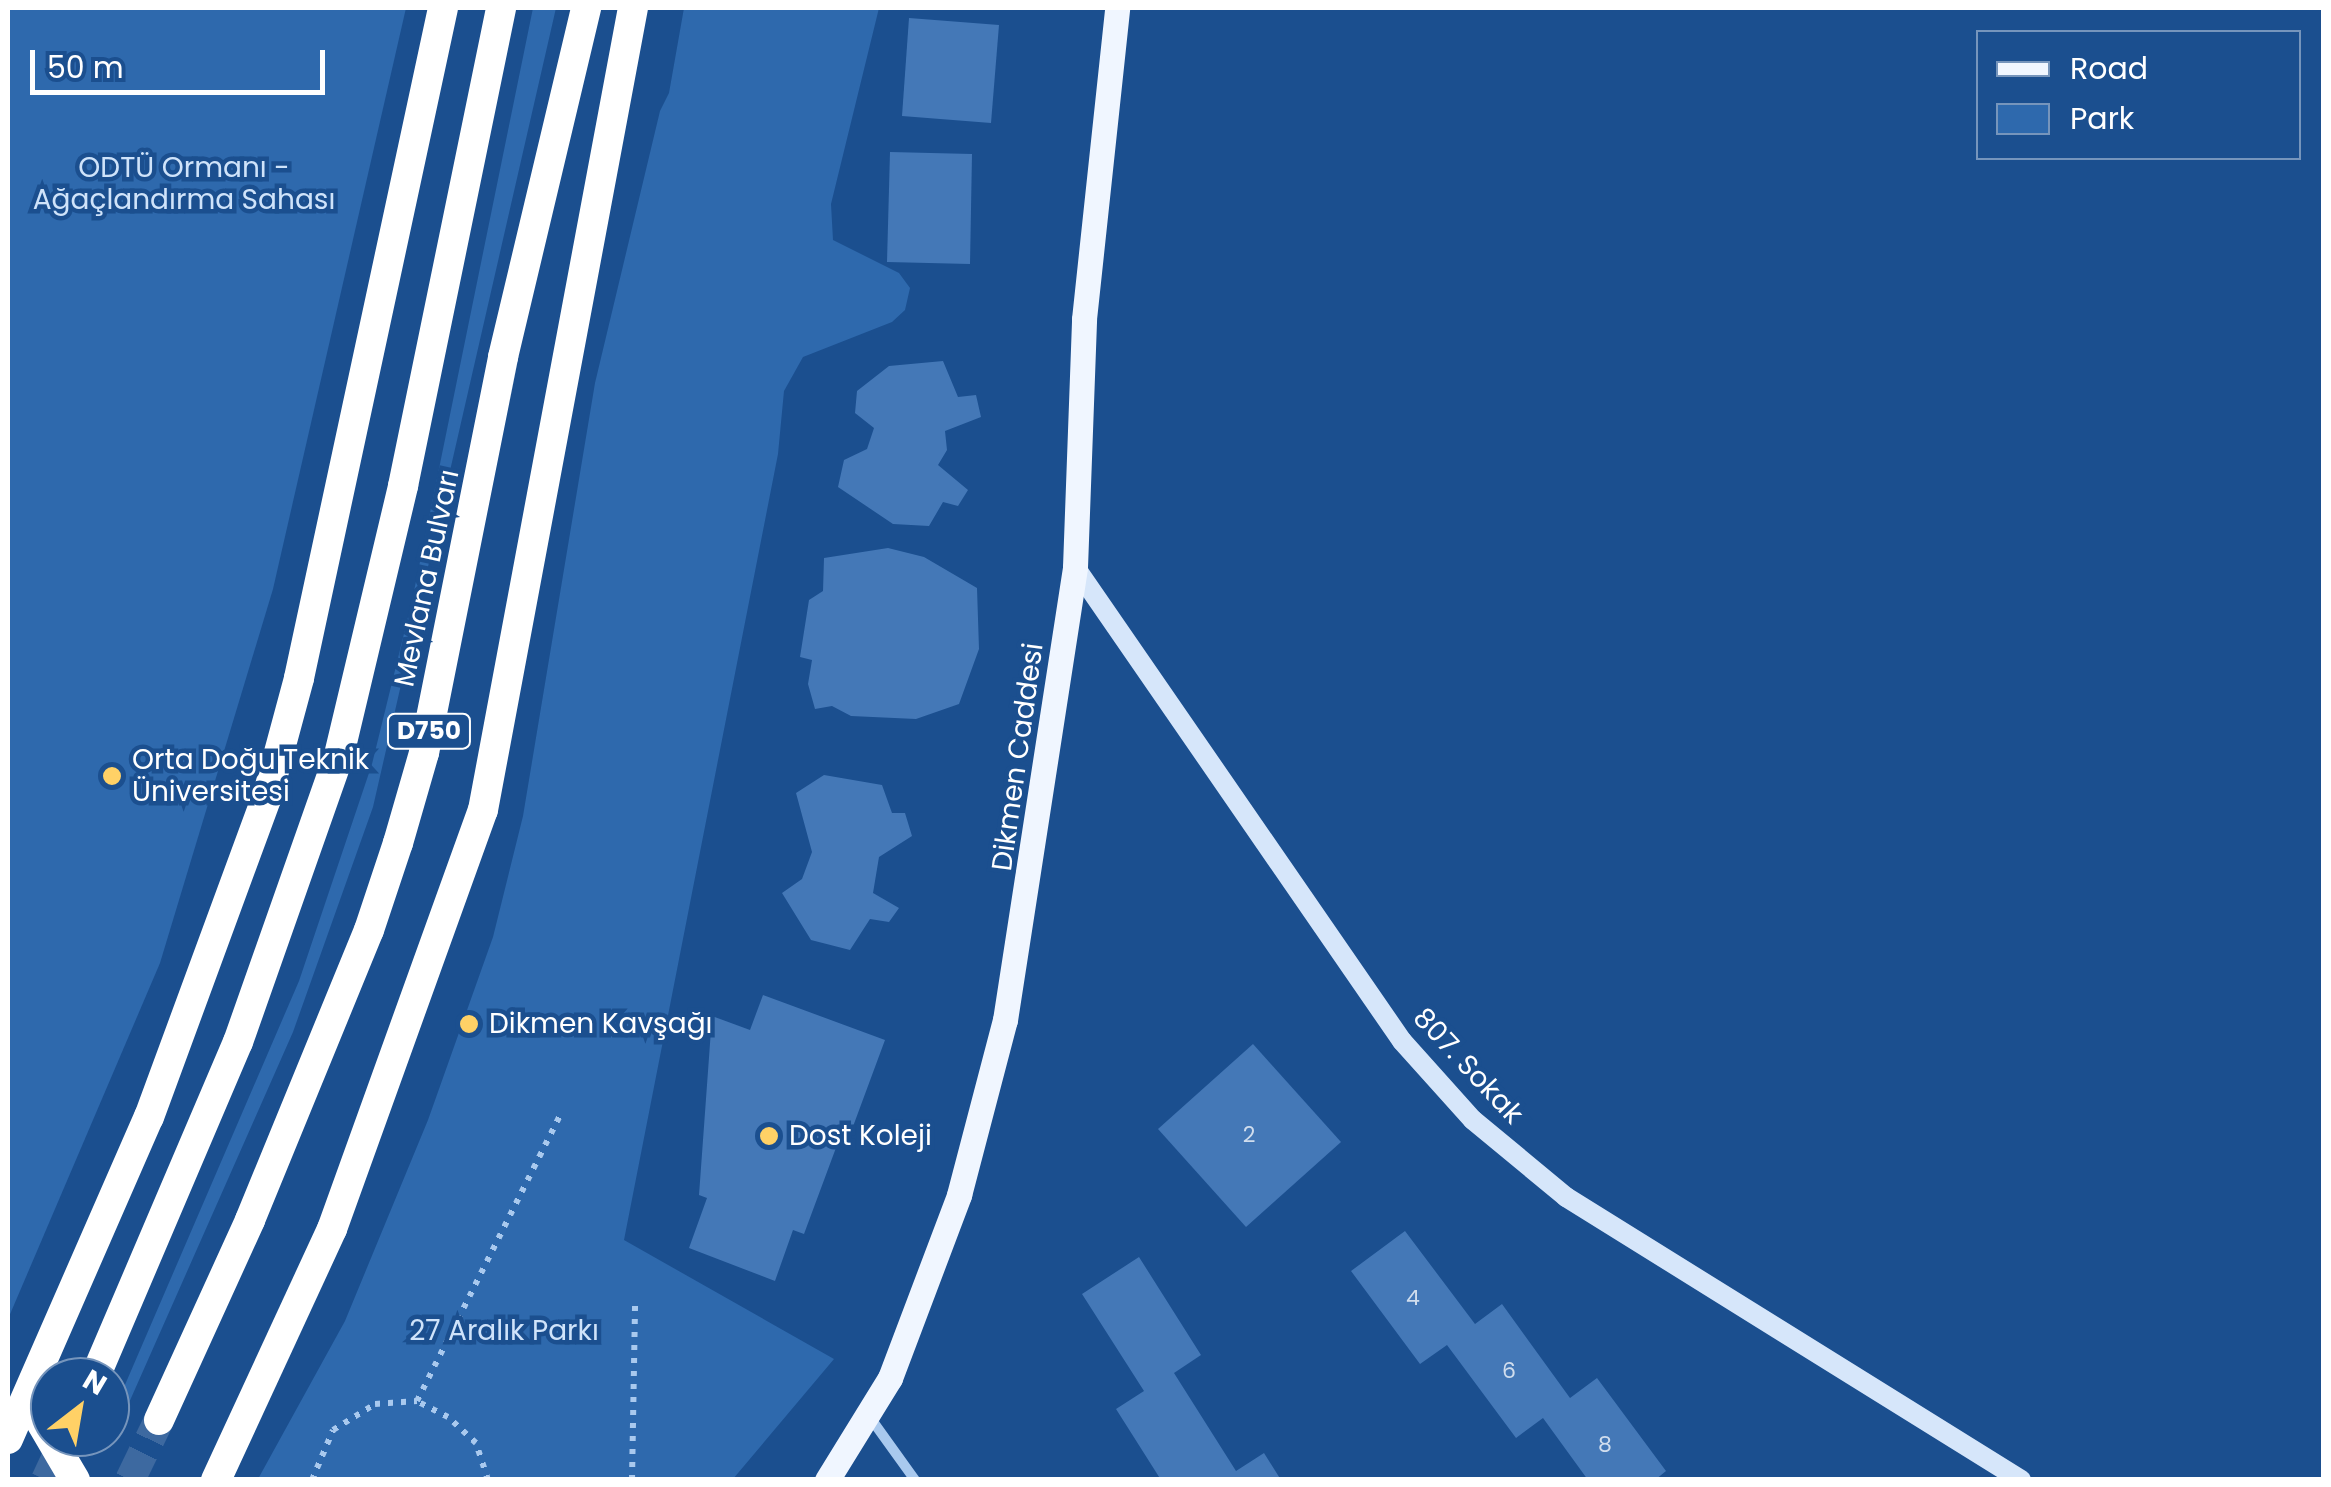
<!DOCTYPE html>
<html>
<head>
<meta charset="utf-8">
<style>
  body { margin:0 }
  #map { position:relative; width:2331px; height:1487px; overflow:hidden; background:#1b4f8f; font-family:Poppins,sans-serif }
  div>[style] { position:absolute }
  .green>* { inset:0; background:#2e69ad }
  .building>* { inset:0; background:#4478b7 }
  .highway-tunnel>* { height:30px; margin-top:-15px; transform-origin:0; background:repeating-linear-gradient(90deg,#3d69a0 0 30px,transparent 0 45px) }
  .path>* { height:6px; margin-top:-3px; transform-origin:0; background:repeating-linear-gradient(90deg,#a9c9ee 0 5px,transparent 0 13px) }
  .street>* { height:10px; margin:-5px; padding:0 5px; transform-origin:5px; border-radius:5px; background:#a9c9ee }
  .secondary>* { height:20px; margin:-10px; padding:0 10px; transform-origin:10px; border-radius:10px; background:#d6e6fa }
  .primary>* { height:25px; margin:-12.5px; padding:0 12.5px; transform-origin:12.5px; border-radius:12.5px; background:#f0f6ff }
  .highway>* { height:30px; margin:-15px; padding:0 15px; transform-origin:15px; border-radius:15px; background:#fff }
  .dots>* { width:28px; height:28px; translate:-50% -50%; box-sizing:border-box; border:5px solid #1b4f8f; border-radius:50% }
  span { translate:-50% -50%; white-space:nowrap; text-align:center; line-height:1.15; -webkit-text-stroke:9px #1b4f8f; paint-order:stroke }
  .number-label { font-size:22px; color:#d0dded }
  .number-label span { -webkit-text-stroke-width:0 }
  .shield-label span { padding:2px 8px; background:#1b4f8f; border:2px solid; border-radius:8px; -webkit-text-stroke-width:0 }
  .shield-label { font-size:25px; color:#fff; font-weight:700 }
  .park-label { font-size:28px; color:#cfe3fa }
  .street-label { font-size:28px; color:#fff }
  .poi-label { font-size:28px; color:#fff }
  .left { translate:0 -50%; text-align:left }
  .frame { position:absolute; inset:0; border:10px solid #fff; pointer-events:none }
  .legend { position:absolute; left:1976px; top:30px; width:325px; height:130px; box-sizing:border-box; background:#1b4f8f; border:2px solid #7695bc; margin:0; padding:12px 18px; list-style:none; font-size:30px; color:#fff }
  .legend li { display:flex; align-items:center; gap:20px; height:50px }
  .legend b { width:50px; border:2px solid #7695bc }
  .north { position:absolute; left:30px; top:1357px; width:100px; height:100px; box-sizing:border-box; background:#1b4f8f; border:2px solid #7695bc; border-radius:50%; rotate:31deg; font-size:28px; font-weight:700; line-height:40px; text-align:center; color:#fff }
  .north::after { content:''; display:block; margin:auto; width:35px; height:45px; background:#ffd166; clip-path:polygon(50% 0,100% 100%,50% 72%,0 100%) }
  .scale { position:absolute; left:30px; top:50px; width:295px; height:45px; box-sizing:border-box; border:5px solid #fff; border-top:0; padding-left:12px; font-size:30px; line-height:35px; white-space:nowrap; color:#fff; -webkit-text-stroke:8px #1b4f8f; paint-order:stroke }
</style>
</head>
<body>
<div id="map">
  <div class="green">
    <i style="clip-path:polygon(8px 8px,406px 8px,273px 589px,160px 963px,8px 1319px)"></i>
    <i style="clip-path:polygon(533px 8px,556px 8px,373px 807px,293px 1032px,128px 1405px,118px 1401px,299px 981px,372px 764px,412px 601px)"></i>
    <i style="clip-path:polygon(684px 8px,879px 8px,831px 204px,833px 240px,899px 273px,910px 288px,905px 310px,892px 322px,803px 357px,784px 391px,778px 454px,624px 1240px,834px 1359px,733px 1479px,258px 1479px,345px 1321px,428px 1120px,493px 937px,523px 816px,595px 383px,660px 111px,669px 93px)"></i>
  </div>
  <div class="building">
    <i style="clip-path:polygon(909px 18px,999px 25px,991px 123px,902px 116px)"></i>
    <i style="clip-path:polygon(890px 152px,972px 154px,970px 264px,887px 262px)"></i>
    <i style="clip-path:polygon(943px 361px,958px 397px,976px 395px,981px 417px,945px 431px,947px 450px,938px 465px,968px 490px,958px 506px,943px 502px,929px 526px,893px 524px,838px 487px,844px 460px,867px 449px,874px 428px,855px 413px,857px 391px,889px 366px)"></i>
    <i style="clip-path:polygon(888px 548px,924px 557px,977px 588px,979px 649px,959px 704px,916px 719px,851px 716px,832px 706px,815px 709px,808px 684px,812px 660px,800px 657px,809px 600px,823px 591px,824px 558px)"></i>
    <i style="clip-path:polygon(824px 775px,882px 785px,892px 813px,905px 813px,912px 836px,879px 857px,873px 893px,899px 908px,889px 922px,870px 919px,850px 950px,811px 940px,782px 893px,802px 879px,812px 852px,796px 793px)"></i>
    <i style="clip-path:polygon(763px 995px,885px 1040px,848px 1140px,840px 1137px,804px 1234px,793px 1230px,775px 1281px,689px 1248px,707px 1198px,699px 1195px,712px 1016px,750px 1030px)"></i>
    <i style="clip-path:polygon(1253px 1044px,1341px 1142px,1246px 1227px,1158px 1129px)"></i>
    <i style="clip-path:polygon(1405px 1231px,1475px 1324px,1502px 1304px,1570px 1398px,1597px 1378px,1666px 1471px,1655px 1480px,1588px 1480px,1543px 1418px,1516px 1438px,1447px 1345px,1420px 1364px,1351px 1271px)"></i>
    <i style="clip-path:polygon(1139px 1257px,1201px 1355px,1174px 1373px,1236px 1471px,1264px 1453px,1281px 1480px,1161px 1480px,1116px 1409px,1144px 1391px,1082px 1294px)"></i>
  </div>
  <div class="highway-tunnel">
    <i style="left:46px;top:1480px;width:47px;rotate:-65.1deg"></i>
    <i style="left:130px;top:1480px;width:67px;rotate:-64.2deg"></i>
  </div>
  <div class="path">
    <i style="left:312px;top:1480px;width:54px;rotate:-67.2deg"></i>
    <i style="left:333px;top:1430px;width:49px;rotate:-31.8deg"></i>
    <i style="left:375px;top:1404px;width:42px;rotate:-4.1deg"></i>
    <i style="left:488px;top:1480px;width:39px;rotate:-108deg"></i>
    <i style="left:476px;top:1443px;width:38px;rotate:-137deg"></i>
    <i style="left:448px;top:1417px;width:35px;rotate:-153deg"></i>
    <i style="left:417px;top:1401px;width:323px;rotate:-63.4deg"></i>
    <i style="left:632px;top:1480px;width:176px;rotate:-89deg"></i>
  </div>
  <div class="street">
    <i style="left:869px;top:1416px;width:79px;rotate:54.3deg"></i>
  </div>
  <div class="secondary">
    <i style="left:1075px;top:567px;width:576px;rotate:55.4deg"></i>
    <i style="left:1402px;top:1041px;width:106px;rotate:48.1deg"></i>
    <i style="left:1473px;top:1120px;width:121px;rotate:39.6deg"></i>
    <i style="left:1566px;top:1197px;width:536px;rotate:31.88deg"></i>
  </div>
  <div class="primary">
    <i style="left:827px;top:1480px;width:120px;rotate:-58.3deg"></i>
    <i style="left:890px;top:1378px;width:196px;rotate:-69.3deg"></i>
    <i style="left:959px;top:1195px;width:181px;rotate:-75.3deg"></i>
    <i style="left:1005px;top:1020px;width:458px;rotate:-81.2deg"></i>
    <i style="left:1075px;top:567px;width:248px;rotate:-87.9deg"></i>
    <i style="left:1084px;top:319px;width:313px;rotate:-83.9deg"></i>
  </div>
  <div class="highway">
    <i style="left:95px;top:1377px;width:364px;rotate:-66.9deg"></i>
    <i style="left:238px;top:1042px;width:304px;rotate:-70.6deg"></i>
    <i style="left:339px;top:755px;width:277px;rotate:-76.6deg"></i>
    <i style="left:403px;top:486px;width:488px;rotate:-78.4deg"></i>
    <i style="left:34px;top:1388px;width:31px;rotate:81deg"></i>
    <i style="left:39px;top:1419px;width:71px;rotate:59.5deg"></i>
    <i style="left:159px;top:1420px;width:220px;rotate:-65.5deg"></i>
    <i style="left:250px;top:1220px;width:313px;rotate:-67.7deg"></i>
    <i style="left:369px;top:930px;width:92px;rotate:-71.6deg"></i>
    <i style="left:398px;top:843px;width:94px;rotate:-73.9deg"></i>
    <i style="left:424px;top:753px;width:404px;rotate:-78.7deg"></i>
    <i style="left:503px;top:357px;width:359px;rotate:-76.6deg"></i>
    <i style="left:8px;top:1439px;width:352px;rotate:-66.4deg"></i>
    <i style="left:149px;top:1117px;width:341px;rotate:-69.8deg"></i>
    <i style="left:267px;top:797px;width:123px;rotate:-74.9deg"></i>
    <i style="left:299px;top:678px;width:685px;rotate:-77.87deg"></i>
    <i style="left:216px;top:1480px;width:277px;rotate:-65.2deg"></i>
    <i style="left:332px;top:1229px;width:445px;rotate:-70.2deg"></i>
    <i style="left:483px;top:810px;width:816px;rotate:-79.41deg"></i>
  </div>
  <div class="dots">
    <i style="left:112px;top:776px;background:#ffd166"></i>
    <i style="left:469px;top:1024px;background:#ffd166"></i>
    <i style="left:769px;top:1136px;background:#ffd166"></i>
  </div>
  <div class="number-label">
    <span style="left:1249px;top:1135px">2</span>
    <span style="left:1413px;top:1298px">4</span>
    <span style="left:1509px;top:1371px">6</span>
    <span style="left:1605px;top:1445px">8</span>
  </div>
  <div class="shield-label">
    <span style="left:429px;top:731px">D750</span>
  </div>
  <div class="park-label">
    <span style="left:184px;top:184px">ODTÜ Ormanı -<br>Ağaçlandırma Sahası</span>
    <span style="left:504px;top:1331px">27 Aralık Parkı</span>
  </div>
  <div class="street-label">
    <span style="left:427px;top:578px;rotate:-78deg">Mevlana Bulvarı</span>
    <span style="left:1018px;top:757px;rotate:-82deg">Dikmen Caddesi</span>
    <span style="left:1468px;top:1066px;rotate:47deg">807. Sokak</span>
  </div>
  <div class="poi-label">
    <span class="left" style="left:132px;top:776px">Orta Doğu Teknik<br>Üniversitesi</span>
    <span class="left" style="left:489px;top:1024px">Dikmen Kavşağı</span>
    <span class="left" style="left:789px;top:1136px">Dost Koleji</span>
  </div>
  <div class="frame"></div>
  <ul class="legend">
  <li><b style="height:12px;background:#f0f6ff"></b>Road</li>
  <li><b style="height:28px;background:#2e69ad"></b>Park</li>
  </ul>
  <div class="north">N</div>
  <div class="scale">50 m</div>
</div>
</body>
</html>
